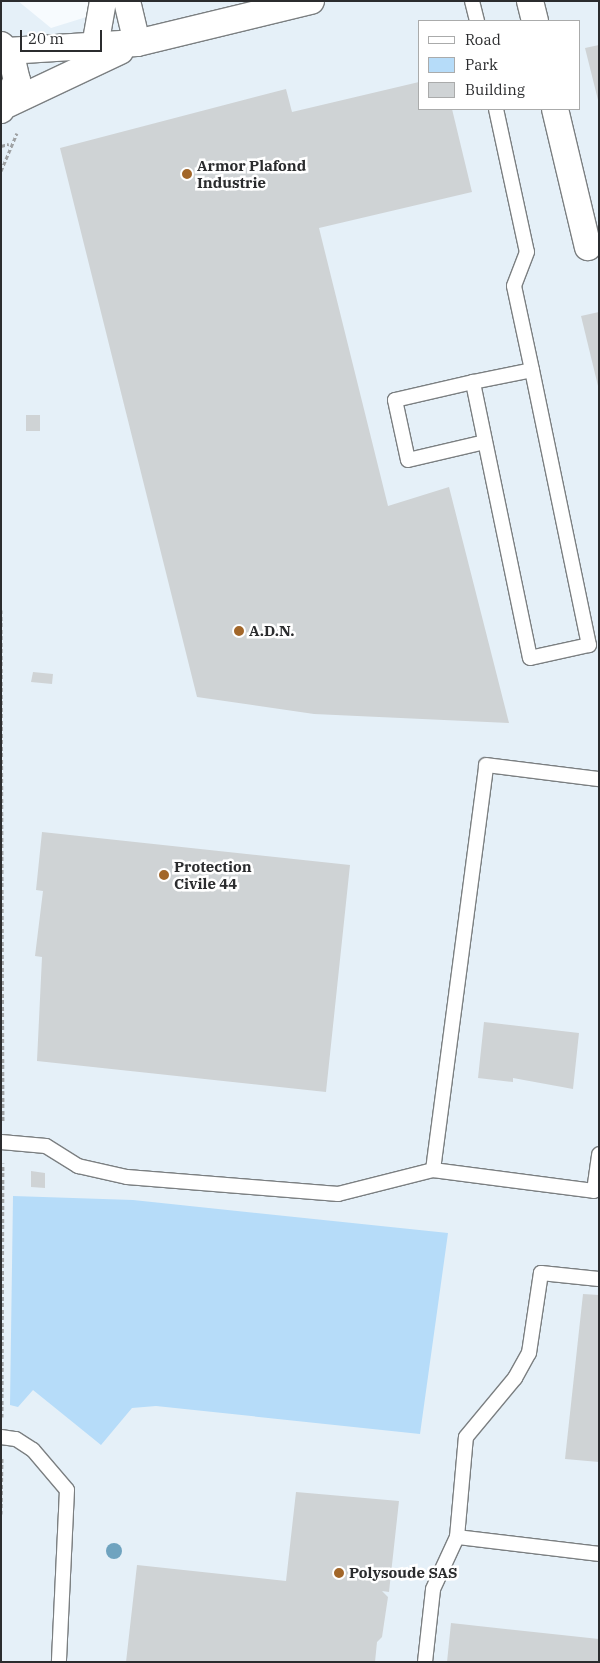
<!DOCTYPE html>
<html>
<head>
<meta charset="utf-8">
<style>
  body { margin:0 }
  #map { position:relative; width:600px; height:1663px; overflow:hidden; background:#f7fbfe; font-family:"IBM Plex Serif",serif }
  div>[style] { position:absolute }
  .built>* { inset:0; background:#e5f0f8 }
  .green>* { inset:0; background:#b6dcf9 }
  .building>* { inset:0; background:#cfd3d5 }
  .path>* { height:3px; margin-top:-1.5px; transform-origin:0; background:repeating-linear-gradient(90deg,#9fa2a4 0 4px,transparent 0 6.5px) }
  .roads { filter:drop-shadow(1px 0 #7b7f81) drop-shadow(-1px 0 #7b7f81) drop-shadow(0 1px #7b7f81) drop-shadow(0 -1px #7b7f81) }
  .service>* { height:14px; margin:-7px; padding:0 7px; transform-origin:7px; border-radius:7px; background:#fff }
  .minor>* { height:26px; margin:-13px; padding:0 13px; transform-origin:13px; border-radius:13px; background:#fff }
  .trees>* { width:16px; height:16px; margin:-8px; border-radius:50%; background:#6fa3bf }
  .dots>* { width:14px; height:14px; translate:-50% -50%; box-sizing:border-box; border:2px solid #fff; border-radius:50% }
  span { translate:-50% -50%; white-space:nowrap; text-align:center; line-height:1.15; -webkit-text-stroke:5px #fff; paint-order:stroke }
  .poi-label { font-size:15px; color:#2b2c2e; font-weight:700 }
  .left { translate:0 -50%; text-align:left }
  .frame { position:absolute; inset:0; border:2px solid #2b2c2e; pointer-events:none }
  .legend { position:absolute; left:418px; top:20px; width:162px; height:90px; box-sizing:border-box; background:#fff; border:1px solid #aaabab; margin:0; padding:6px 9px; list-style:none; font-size:15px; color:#2b2c2e }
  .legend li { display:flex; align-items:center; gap:10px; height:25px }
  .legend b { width:25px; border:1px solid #aaabab }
  .scale { position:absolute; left:20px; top:30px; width:82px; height:22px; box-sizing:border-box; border:2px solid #2b2c2e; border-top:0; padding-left:6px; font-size:15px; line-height:18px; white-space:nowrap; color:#2b2c2e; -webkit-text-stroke:4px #fff; paint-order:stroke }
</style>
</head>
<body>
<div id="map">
  <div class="built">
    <i style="clip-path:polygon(evenodd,1px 1px,18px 1px,51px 28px,138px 1px,599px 1px,599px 1662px,1px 1662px,1px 1px,419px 21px,579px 21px,579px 109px,419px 109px,419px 21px)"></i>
  </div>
  <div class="green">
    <i style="clip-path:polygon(13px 1196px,133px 1200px,448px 1233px,420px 1434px,156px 1406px,132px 1408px,101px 1445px,33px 1390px,18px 1407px,10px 1405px)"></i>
  </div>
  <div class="building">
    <i style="clip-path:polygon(599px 45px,599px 100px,598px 100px,585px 48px)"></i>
    <i style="clip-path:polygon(419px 82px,419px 109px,452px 109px,472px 192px,319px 228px,388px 506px,449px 487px,509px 723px,314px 714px,197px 697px,60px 148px,286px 89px,292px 112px)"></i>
    <i style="clip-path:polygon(599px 312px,599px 386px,598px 386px,581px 316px)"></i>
    <i style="clip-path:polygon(26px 415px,40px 415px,40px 431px,26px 431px)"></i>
    <i style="clip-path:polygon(33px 672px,53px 674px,52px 684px,31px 682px)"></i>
    <i style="clip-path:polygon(42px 832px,350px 865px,326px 1092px,37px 1061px,42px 957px,35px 956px,43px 891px,36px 890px)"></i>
    <i style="clip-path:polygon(484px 1022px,579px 1033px,573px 1089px,513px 1078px,513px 1082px,478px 1078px)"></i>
    <i style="clip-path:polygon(31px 1171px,45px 1173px,45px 1188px,31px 1187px)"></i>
    <i style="clip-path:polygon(583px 1294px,599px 1295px,599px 1462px,565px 1459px)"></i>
    <i style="clip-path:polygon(296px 1492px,399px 1501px,389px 1592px,382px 1591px,388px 1597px,382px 1637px,377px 1642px,375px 1662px,126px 1662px,137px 1565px,286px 1581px)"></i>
    <i style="clip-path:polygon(451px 1623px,599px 1639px,599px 1662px,447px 1662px)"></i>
  </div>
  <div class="path">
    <i style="left:1px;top:146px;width:8px;rotate:-14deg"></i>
    <i style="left:1px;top:171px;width:41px;rotate:-67.2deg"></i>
    <i style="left:1px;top:610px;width:512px;rotate:89.78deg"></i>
    <i style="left:2px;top:1417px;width:254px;rotate:-89.8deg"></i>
    <i style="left:1px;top:1514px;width:56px;rotate:-89deg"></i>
  </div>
  <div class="roads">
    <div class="service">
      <i style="left:472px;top:1px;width:21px;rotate:76deg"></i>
      <i style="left:496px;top:109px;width:146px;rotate:77.8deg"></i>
      <i style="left:527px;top:252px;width:36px;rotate:111deg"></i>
      <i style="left:514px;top:286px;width:86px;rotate:77.9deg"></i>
      <i style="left:532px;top:370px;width:281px;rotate:78.3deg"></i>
      <i style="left:589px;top:645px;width:60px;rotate:167.6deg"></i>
      <i style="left:530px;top:658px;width:282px;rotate:-101.7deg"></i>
      <i style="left:473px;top:382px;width:60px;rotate:-11.5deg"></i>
      <i style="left:473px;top:382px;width:80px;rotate:167deg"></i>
      <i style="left:395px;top:400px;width:61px;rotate:77.8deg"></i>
      <i style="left:408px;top:460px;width:79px;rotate:-13.2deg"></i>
      <i style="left:1px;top:1142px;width:45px;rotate:5.1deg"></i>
      <i style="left:46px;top:1146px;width:38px;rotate:32deg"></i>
      <i style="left:78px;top:1166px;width:50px;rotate:12.7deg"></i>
      <i style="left:127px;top:1177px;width:212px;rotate:4.6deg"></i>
      <i style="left:338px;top:1194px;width:98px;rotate:-14.2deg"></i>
      <i style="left:433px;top:1170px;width:162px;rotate:7.4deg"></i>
      <i style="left:594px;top:1191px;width:37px;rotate:-82deg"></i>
      <i style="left:433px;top:1170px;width:408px;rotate:-82.5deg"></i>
      <i style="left:486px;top:765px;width:114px;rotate:7.1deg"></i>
      <i style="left:1px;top:1437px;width:15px;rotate:8deg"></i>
      <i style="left:16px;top:1439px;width:20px;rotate:33deg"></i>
      <i style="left:33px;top:1450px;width:52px;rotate:49.6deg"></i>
      <i style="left:67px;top:1490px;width:172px;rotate:92.7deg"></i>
      <i style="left:457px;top:1537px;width:143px;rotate:6.8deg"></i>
      <i style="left:425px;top:1662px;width:73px;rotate:-83.7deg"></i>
      <i style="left:433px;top:1589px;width:57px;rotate:-65.2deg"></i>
      <i style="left:457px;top:1537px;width:100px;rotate:-84.9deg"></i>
      <i style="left:466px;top:1437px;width:77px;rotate:-50.3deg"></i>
      <i style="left:515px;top:1378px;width:29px;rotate:-61deg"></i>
      <i style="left:529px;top:1353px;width:81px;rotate:-81.5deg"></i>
      <i style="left:541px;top:1273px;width:58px;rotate:5.9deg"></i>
    </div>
    <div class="minor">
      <i style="left:127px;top:1px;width:43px;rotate:76.6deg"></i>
      <i style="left:530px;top:1px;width:21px;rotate:76deg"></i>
      <i style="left:1px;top:45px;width:14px;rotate:45deg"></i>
      <i style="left:11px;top:55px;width:26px;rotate:77deg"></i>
      <i style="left:17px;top:80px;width:34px;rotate:118deg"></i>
      <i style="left:95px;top:46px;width:46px;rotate:-79.9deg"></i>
      <i style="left:7px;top:51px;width:130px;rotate:-3.5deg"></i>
      <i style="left:137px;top:43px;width:179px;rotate:-13.6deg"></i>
      <i style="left:8px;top:104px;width:124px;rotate:-25.3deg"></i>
      <i style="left:555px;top:109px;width:142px;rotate:76.6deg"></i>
    </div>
  </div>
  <div class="trees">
    <i style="left:114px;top:1551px"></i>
  </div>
  <div class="dots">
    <i style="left:187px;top:174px;background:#a26629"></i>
    <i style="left:239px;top:631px;background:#a26629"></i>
    <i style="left:164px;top:875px;background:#a26629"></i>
    <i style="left:339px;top:1573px;background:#a26629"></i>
  </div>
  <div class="poi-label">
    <span class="left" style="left:197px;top:174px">Armor Plafond<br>Industrie</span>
    <span class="left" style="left:249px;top:631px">A.D.N.</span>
    <span class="left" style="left:174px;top:875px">Protection<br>Civile 44</span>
    <span class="left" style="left:349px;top:1573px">Polysoude SAS</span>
  </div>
  <div class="frame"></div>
  <ul class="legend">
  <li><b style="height:6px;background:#fff"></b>Road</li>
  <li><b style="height:14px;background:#b6dcf9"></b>Park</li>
  <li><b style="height:14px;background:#cfd3d5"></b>Building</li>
  </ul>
  <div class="scale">20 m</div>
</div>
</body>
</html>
